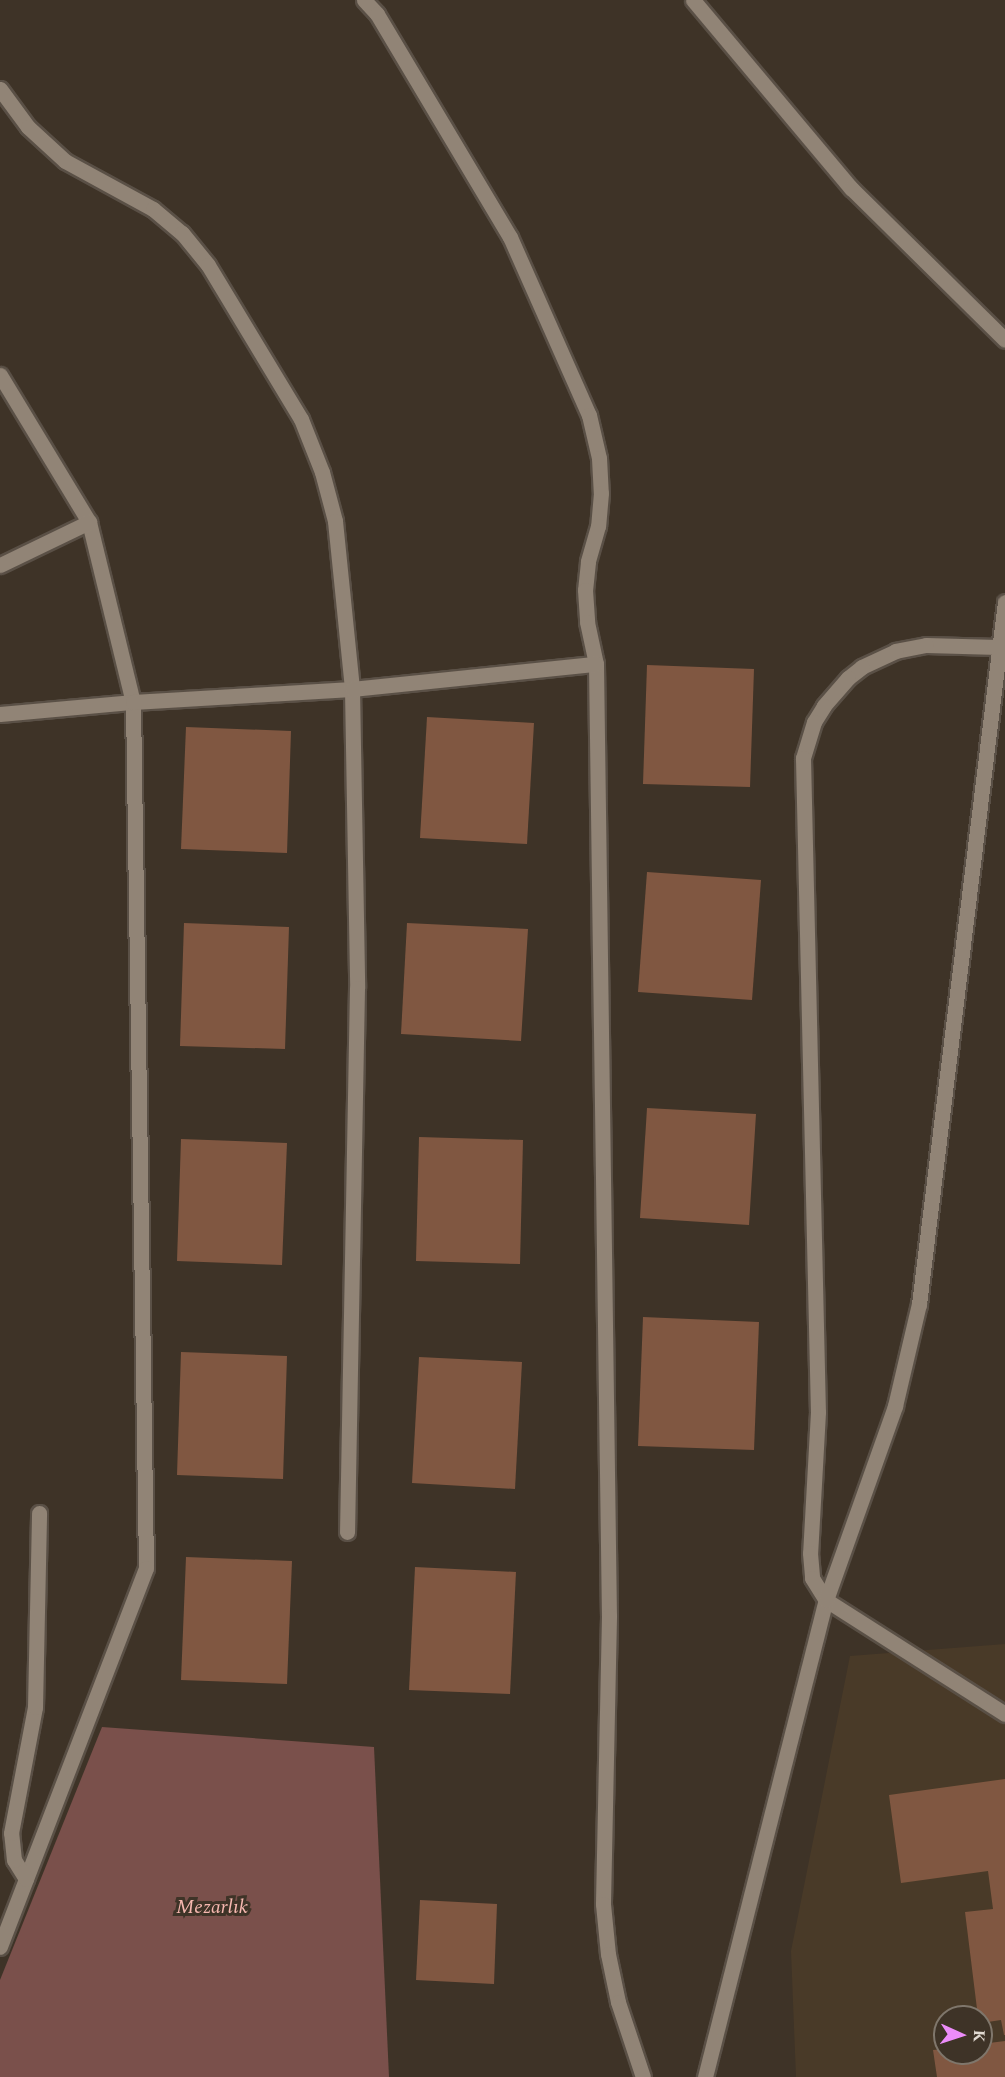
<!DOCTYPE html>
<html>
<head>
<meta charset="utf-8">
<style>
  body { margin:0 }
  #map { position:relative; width:1005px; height:2077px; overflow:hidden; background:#3e3327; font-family:Spectral,serif }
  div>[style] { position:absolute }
  .built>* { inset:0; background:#493a28 }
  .green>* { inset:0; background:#7a504b }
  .building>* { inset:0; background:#805741 }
  .roads { filter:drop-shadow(2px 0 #5a5046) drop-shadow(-2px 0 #5a5046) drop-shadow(0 2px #5a5046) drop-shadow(0 -2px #5a5046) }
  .minor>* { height:15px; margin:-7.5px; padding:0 7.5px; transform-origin:7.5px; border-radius:7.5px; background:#918476 }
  span { translate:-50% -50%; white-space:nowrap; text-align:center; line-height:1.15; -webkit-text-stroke:6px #3e3327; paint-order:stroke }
  .park-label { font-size:20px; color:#f7b8b0; font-style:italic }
  .north { position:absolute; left:933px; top:2005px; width:60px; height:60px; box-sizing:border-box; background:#3e3327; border:2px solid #7f766b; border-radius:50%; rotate:93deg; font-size:16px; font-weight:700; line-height:24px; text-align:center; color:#e1dad2 }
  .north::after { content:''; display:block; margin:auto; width:21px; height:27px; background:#ec8cfa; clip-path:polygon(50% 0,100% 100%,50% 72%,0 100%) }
</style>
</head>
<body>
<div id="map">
  <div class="built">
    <i style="clip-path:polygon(evenodd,1005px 1644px,1005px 2077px,796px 2077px,791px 1951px,850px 1656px,1005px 1644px,945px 2017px,981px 2017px,981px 2053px,945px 2053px,945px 2017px)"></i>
  </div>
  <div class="green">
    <i style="clip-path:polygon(102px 1727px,374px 1747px,389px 2077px,0 2077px,0 1980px)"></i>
  </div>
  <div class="building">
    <i style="clip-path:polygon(647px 665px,754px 669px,750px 787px,643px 784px)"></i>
    <i style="clip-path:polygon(427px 717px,534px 723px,527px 844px,420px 838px)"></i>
    <i style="clip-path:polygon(186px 727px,291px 731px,287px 853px,181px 849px)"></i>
    <i style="clip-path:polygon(647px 872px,761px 880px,752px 1000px,638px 992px)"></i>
    <i style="clip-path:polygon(184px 923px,289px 927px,285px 1049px,180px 1046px)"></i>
    <i style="clip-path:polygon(407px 923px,528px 929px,521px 1041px,401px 1034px)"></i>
    <i style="clip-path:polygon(647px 1108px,756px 1114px,749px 1225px,640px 1218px)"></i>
    <i style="clip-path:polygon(419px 1137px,523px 1140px,520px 1264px,416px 1261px)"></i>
    <i style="clip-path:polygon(181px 1139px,287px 1143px,282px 1265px,177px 1261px)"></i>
    <i style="clip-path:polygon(643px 1317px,759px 1322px,754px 1450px,638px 1446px)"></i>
    <i style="clip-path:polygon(181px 1352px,287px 1356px,283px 1479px,177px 1475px)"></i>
    <i style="clip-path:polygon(419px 1357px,522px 1362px,515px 1489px,412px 1483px)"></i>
    <i style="clip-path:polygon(186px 1557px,292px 1561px,287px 1684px,181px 1680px)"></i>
    <i style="clip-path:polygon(415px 1567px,516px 1572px,510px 1694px,409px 1690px)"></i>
    <i style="clip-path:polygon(1005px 1779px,1005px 2035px,1004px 2035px,1001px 2020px,981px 2023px,981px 2017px,978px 2017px,965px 1912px,993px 1909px,988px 1871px,901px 1883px,889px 1795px)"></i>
    <i style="clip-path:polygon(420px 1900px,497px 1904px,494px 1984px,416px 1980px)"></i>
    <i style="clip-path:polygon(1005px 2041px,1005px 2077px,937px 2077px,933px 2050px,945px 2049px,945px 2053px,981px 2053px,981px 2044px)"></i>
  </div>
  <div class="roads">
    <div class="minor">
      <i style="left:364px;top:0;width:19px;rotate:47deg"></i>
      <i style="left:377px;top:14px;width:260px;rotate:59.2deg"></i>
      <i style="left:510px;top:237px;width:195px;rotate:66.1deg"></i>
      <i style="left:589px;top:415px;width:44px;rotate:76.9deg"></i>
      <i style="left:599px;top:458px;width:35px;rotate:87deg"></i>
      <i style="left:601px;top:493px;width:33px;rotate:95deg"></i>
      <i style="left:598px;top:526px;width:37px;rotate:106deg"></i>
      <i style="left:588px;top:562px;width:28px;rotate:96deg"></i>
      <i style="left:585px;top:590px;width:32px;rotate:86deg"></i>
      <i style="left:587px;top:622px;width:43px;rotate:77.9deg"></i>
      <i style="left:596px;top:664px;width:952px;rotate:89.22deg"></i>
      <i style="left:609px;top:1616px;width:288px;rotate:91.2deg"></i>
      <i style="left:603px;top:1904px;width:50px;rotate:84.3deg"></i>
      <i style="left:608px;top:1954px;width:49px;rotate:78.2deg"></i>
      <i style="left:618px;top:2002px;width:79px;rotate:71.6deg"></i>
      <i style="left:693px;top:0;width:246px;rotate:50deg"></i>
      <i style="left:851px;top:188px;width:216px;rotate:44.6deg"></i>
      <i style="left:0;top:89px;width:47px;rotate:53.6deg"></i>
      <i style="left:28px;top:127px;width:50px;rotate:42.6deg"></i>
      <i style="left:65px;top:161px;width:100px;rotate:28.6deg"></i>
      <i style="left:153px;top:209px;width:38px;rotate:40deg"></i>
      <i style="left:182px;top:233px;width:41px;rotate:50.9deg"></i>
      <i style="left:208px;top:265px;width:180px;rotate:58.9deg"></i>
      <i style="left:301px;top:419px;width:57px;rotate:68.4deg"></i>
      <i style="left:322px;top:472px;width:51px;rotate:75.1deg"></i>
      <i style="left:335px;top:521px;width:169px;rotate:84.2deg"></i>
      <i style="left:352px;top:689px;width:299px;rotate:89deg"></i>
      <i style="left:357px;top:988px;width:544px;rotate:91.05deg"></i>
      <i style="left:0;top:375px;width:172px;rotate:58.8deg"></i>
      <i style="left:89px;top:522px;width:185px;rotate:76.3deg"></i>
      <i style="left:133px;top:702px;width:866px;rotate:89.14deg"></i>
      <i style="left:146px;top:1568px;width:406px;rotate:111.1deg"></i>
      <i style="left:0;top:565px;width:99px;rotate:-25.8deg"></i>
      <i style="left:998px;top:647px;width:72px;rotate:-178.4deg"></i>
      <i style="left:926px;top:645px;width:31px;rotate:169deg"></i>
      <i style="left:896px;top:651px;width:38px;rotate:155deg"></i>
      <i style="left:862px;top:667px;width:18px;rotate:142deg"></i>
      <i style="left:848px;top:678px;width:37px;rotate:131deg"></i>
      <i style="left:824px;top:706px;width:19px;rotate:122deg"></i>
      <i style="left:814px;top:722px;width:38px;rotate:107deg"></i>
      <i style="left:803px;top:758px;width:654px;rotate:88.69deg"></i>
      <i style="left:818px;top:1412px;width:141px;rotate:93.2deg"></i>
      <i style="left:810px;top:1553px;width:25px;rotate:85deg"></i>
      <i style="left:812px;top:1578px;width:26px;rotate:58deg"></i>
      <i style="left:826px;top:1600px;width:212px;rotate:32.5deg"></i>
      <i style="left:0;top:714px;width:134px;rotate:-5.2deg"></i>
      <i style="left:133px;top:702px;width:219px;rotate:-3.4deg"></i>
      <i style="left:352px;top:689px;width:245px;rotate:-5.9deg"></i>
      <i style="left:26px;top:1879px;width:22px;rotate:-122deg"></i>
      <i style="left:14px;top:1860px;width:27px;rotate:-96deg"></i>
      <i style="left:11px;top:1833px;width:128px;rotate:-79.2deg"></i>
      <i style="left:35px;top:1707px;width:194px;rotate:-88.8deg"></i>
      <i style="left:705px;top:2077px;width:492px;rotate:-75.8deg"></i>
      <i style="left:826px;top:1600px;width:206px;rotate:-70.4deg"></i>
      <i style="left:895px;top:1406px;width:105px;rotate:-76.8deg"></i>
      <i style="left:919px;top:1304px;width:707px;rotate:-83.02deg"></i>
    </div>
  </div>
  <div class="park-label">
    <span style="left:212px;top:1907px">Mezarlık</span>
  </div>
  <div class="north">K</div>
</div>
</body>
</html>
